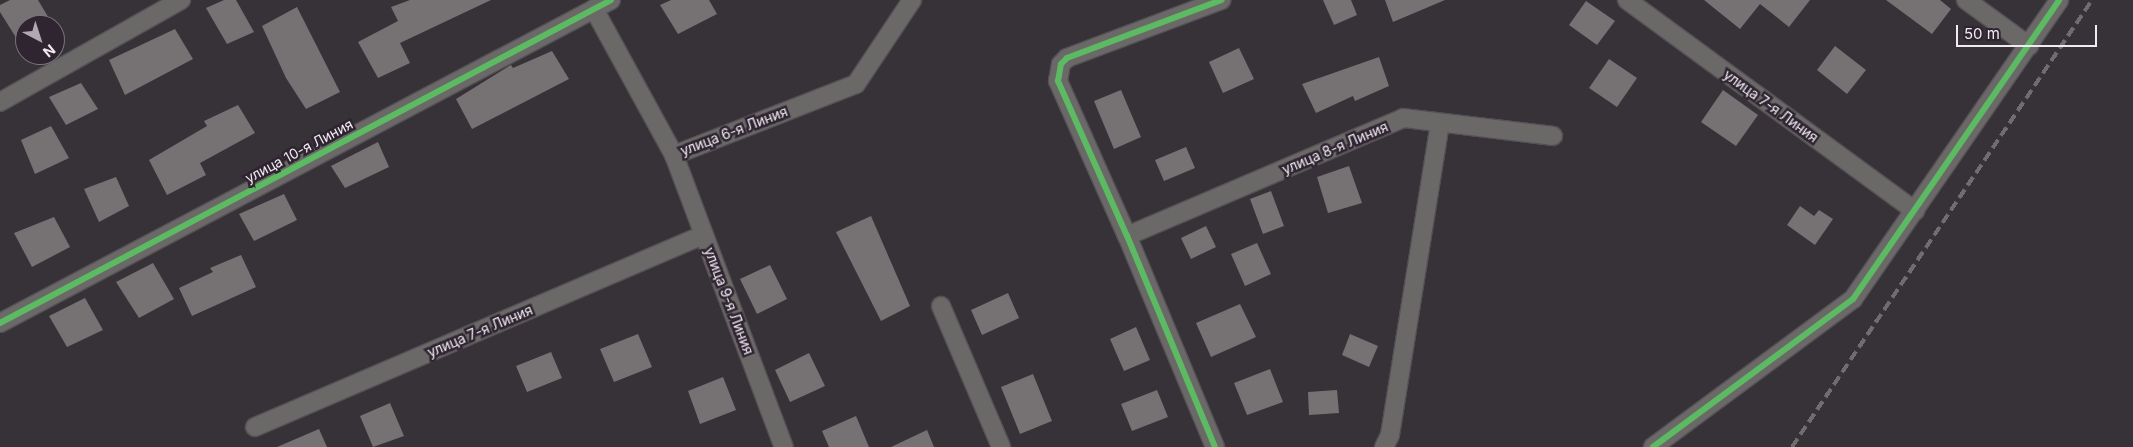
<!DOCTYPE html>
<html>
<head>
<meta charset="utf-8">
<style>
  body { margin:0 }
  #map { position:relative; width:2133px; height:447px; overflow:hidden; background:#373238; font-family:Inter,sans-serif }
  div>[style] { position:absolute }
  .building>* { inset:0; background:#767172 }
  .roads { filter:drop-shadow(1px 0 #545055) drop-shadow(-1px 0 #545055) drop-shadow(0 1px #545055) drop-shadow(0 -1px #545055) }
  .minor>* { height:18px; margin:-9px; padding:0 9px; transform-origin:9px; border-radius:9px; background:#6b6868 }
  .rail>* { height:4px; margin-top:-2px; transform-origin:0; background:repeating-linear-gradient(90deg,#706d6f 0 10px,transparent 0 15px) }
  .cycleway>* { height:6px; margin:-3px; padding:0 3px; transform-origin:3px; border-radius:3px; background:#5cba63 }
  span { translate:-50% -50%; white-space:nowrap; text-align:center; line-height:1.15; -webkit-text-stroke:5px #2e2531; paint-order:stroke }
  .street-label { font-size:14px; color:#f0eaf2 }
  .north { position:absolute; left:15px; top:15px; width:50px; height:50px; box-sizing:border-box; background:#2e2531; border:1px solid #7c747e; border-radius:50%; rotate:140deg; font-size:14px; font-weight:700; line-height:20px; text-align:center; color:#f0eaf2 }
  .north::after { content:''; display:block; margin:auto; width:18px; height:22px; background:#afaab1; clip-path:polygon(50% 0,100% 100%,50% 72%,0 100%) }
  .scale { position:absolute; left:1956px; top:25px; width:141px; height:22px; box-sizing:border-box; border:2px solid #f0eaf2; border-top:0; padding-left:6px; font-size:15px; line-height:18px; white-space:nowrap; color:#f0eaf2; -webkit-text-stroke:4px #2e2531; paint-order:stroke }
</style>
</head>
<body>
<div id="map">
  <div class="building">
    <i style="clip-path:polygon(10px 0,38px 0,53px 25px,25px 25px,25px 52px,0 12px,0 5px)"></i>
    <i style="clip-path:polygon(224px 0,236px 0,254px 32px,227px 44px,206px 8px)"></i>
    <i style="clip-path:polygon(410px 0,491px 0,400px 43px,410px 63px,378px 78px,358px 42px,398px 21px,391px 7px)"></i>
    <i style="clip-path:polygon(671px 0,709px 0,717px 14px,678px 34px,660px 5px)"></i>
    <i style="clip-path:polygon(1323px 0,1351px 0,1357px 15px,1334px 25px)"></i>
    <i style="clip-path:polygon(1385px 0,1445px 0,1393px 22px)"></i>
    <i style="clip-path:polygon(1704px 0,1810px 0,1789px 27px,1760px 4px,1740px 29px)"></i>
    <i style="clip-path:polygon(1886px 0,1940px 0,1951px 9px,1932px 34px)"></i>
    <i style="clip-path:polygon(1586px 1px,1615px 21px,1597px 45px,1569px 25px)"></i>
    <i style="clip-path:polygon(297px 7px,340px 92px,306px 109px,286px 78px,262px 26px)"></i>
    <i style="clip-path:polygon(175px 29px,193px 59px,125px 95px,109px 60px)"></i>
    <i style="clip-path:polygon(1835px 46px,1866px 70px,1847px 94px,1817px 70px)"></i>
    <i style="clip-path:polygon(1239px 48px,1254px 79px,1223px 93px,1209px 62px)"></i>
    <i style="clip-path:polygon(552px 51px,569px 79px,472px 129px,456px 99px,511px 65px,513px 68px)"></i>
    <i style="clip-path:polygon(1379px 57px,1389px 86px,1355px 101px,1353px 96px,1316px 113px,1302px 84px)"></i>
    <i style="clip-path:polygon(1609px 59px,1637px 78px,1617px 107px,1589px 88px)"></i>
    <i style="clip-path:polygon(81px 83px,98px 109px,66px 125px,49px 97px)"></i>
    <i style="clip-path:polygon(1121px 90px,1141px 137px,1114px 149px,1094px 101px)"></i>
    <i style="clip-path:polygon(1723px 90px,1758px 115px,1736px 146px,1701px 122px)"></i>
    <i style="clip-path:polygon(238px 105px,255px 133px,200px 163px,206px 175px,167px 195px,149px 160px,207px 126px,204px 121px)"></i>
    <i style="clip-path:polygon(51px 126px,69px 158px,35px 174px,21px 140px)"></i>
    <i style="clip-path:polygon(378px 142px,389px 167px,345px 188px,331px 166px)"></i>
    <i style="clip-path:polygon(1186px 147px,1195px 168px,1164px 181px,1155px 160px)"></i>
    <i style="clip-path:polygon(1349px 166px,1362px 203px,1328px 213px,1317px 177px)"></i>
    <i style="clip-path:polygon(116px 177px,129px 206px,99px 222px,84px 189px)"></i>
    <i style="clip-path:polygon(1271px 191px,1284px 226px,1263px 234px,1250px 199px)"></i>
    <i style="clip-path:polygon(284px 194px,297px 220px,254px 241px,239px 214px)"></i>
    <i style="clip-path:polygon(1800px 206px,1814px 216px,1819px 210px,1833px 219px,1815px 245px,1787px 225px)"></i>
    <i style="clip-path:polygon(871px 216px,910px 306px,881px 321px,836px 232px)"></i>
    <i style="clip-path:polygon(54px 217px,70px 247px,32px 267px,14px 233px)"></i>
    <i style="clip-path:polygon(1206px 226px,1216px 247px,1191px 259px,1181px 238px)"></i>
    <i style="clip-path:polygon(1257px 243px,1271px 274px,1245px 286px,1231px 254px)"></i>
    <i style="clip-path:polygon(241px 255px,256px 287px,192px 316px,179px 288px,213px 272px,210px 268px)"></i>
    <i style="clip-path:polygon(153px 263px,174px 299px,139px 318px,116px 282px)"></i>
    <i style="clip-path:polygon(770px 265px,787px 299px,757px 314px,740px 279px)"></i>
    <i style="clip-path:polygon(1008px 293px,1019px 318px,982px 335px,971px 310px)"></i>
    <i style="clip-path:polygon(85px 298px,103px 330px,67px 347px,49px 316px)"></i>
    <i style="clip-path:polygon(1240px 304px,1256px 337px,1211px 357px,1196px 323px)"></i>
    <i style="clip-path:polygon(1136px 327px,1150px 360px,1124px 371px,1110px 339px)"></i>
    <i style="clip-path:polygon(638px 334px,652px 367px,614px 382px,600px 349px)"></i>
    <i style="clip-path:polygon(1350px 334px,1378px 346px,1369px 367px,1342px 355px)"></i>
    <i style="clip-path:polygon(551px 352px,562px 378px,527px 392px,516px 366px)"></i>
    <i style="clip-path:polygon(809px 353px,825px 386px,790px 402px,775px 370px)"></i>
    <i style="clip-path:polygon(1270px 369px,1283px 402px,1247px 415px,1234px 383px)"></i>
    <i style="clip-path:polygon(1033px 374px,1052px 421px,1020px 434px,1001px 387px)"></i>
    <i style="clip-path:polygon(723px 377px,736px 410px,700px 424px,688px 391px)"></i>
    <i style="clip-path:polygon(1157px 390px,1168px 417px,1132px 431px,1121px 404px)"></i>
    <i style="clip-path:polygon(1337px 390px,1339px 413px,1309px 415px,1308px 392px)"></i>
    <i style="clip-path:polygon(390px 403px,404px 436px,373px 447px,360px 416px)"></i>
    <i style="clip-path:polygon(856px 416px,869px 447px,829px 447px,822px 431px)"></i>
    <i style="clip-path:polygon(319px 429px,327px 447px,277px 447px)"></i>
    <i style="clip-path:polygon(927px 430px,934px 447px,891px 447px)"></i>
  </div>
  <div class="roads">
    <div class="minor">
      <i style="left:1627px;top:0;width:357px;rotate:36.2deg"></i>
      <i style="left:1966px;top:0;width:78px;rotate:36.1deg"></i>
      <i style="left:594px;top:9px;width:166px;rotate:61.3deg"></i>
      <i style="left:674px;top:155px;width:195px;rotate:-21.3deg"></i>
      <i style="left:856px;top:84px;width:101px;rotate:-56.3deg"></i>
      <i style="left:0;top:102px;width:208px;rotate:-29.4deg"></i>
      <i style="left:674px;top:155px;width:312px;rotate:69.4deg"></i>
      <i style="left:1127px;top:236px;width:300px;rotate:-23.1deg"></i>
      <i style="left:1403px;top:118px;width:151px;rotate:6.8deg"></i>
      <i style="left:941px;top:306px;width:153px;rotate:66.9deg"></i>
      <i style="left:0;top:323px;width:691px;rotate:-27.86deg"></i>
      <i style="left:255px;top:427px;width:488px;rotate:-23.2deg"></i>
      <i style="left:1215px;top:447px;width:229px;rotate:-112.6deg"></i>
      <i style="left:1127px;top:236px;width:170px;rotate:-114deg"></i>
      <i style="left:1058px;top:81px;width:17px;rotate:-80deg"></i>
      <i style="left:1061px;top:64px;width:8px;rotate:-45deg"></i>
      <i style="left:1067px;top:58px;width:165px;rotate:-20.6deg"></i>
      <i style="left:1384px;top:447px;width:13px;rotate:-63deg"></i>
      <i style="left:1390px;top:435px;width:316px;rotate:-80.9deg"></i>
      <i style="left:1653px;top:447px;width:249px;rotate:-36.5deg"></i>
      <i style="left:1853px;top:299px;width:363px;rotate:-55.4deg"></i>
    </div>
  </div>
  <div class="rail">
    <i style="left:1792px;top:447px;width:538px;rotate:-56.13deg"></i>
  </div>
  <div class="cycleway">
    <i style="left:0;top:323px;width:691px;rotate:-27.86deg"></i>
    <i style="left:1215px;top:447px;width:229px;rotate:-112.6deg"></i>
    <i style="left:1127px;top:236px;width:170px;rotate:-114deg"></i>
    <i style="left:1058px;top:81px;width:17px;rotate:-80deg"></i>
    <i style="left:1061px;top:64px;width:8px;rotate:-45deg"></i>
    <i style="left:1067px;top:58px;width:165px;rotate:-20.6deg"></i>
    <i style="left:1653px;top:447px;width:249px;rotate:-36.5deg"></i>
    <i style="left:1853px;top:299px;width:363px;rotate:-55.4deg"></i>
  </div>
  <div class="street-label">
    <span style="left:1771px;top:106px;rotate:36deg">улица 7-я Линия</span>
    <span style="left:734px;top:131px;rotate:-21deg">улица 6-я Линия</span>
    <span style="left:1335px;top:148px;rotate:-23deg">улица 8-я Линия</span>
    <span style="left:299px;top:151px;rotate:-28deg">улица 10-я Линия</span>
    <span style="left:729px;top:301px;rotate:69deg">улица 9-я Линия</span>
    <span style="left:480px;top:331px;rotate:-23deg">улица 7-я Линия</span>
  </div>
  <div class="north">N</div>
  <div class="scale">50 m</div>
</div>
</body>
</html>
